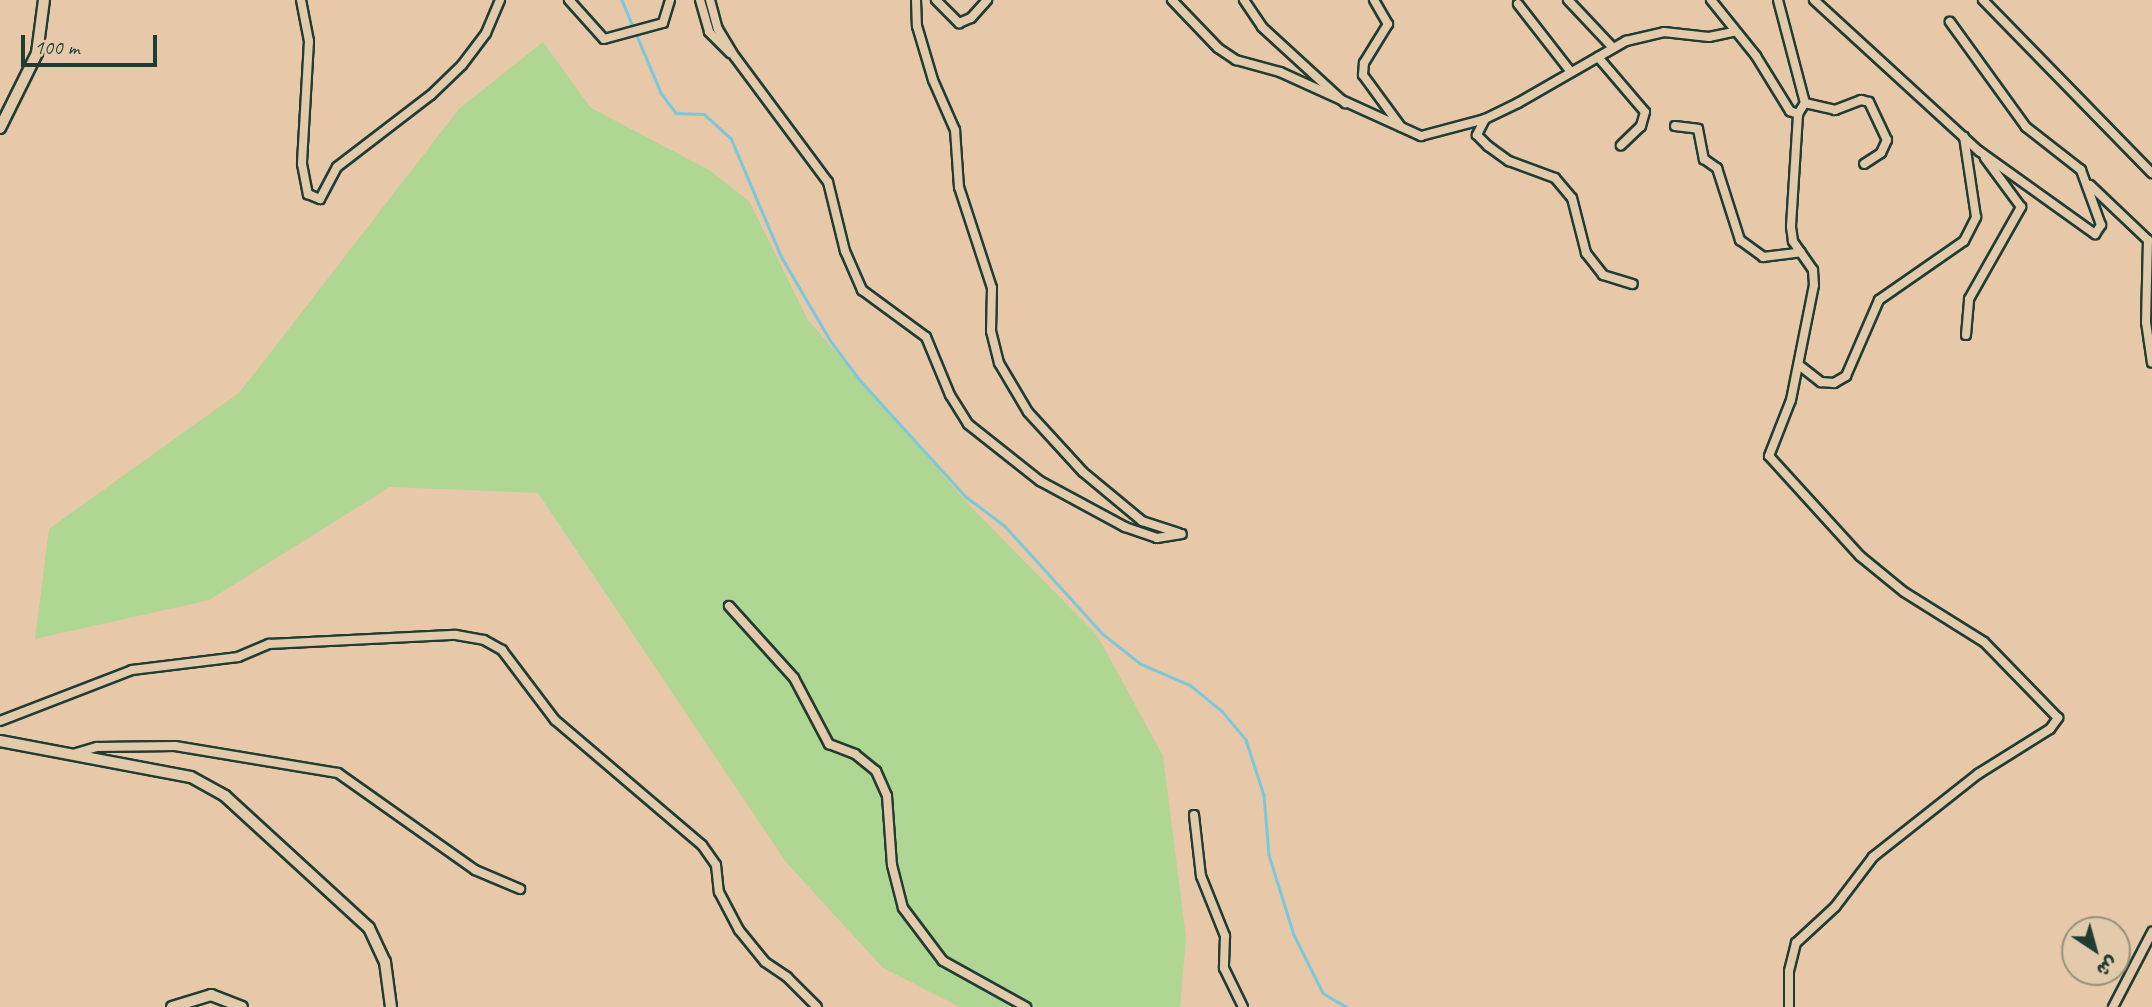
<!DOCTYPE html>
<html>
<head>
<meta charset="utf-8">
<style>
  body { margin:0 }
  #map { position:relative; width:2152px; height:1007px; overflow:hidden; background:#e7c8a8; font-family:Caveat,"Playpen Sans Arabic",sans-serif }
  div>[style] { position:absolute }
  .green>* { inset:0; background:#afd692 }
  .stream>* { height:2.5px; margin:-1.25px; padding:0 1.25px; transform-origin:1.25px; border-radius:1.25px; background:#7cc8db }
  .roads { filter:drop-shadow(2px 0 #1f3d34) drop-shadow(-2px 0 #1f3d34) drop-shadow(0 2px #1f3d34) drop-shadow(0 -2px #1f3d34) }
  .minor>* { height:8px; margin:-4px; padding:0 4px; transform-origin:4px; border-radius:4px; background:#e3caab }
  .tertiary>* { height:10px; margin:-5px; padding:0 5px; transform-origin:5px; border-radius:5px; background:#e3caab }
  span { translate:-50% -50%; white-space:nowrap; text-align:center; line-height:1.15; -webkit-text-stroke:5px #e3caab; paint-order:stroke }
  .north { position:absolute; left:2061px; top:916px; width:70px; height:70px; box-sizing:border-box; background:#e3caab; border:2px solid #95927b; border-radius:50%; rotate:144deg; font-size:19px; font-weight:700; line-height:28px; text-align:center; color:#1f3d34 }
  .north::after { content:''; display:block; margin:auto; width:24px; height:32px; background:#1f3d34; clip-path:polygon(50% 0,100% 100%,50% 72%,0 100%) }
  .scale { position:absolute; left:21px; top:35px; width:136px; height:32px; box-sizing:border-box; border:4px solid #1f3d34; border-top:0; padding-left:9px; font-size:21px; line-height:24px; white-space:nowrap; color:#1f3d34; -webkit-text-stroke:5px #e3caab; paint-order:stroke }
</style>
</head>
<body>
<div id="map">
  <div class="green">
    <i style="clip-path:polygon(543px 42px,591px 108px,709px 170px,749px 201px,808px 320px,970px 506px,1097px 635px,1163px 756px,1186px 938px,1180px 1007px,960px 1007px,883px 968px,786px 862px,538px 493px,390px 487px,209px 600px,35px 639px,49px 529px,240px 392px,459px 109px)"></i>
  </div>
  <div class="stream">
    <i style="left:622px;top:0;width:101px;rotate:67.2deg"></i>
    <i style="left:661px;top:93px;width:25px;rotate:53deg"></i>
    <i style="left:676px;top:113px;width:28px;rotate:2deg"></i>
    <i style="left:704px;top:114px;width:36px;rotate:42deg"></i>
    <i style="left:731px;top:138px;width:128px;rotate:67deg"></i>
    <i style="left:781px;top:256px;width:97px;rotate:59.7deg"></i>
    <i style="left:830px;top:340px;width:50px;rotate:53.1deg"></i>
    <i style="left:860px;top:380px;width:156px;rotate:47.8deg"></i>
    <i style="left:965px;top:496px;width:50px;rotate:36.9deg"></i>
    <i style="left:1005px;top:526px;width:146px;rotate:47.8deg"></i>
    <i style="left:1103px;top:634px;width:48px;rotate:38.3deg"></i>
    <i style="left:1141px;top:664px;width:53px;rotate:23.2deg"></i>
    <i style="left:1190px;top:685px;width:41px;rotate:39.1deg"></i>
    <i style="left:1222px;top:711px;width:38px;rotate:50deg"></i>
    <i style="left:1246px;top:740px;width:58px;rotate:71.9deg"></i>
    <i style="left:1264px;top:795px;width:60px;rotate:85.2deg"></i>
    <i style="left:1269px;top:855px;width:84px;rotate:72.6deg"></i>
    <i style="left:1294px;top:935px;width:65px;rotate:63.4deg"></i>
    <i style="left:1323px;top:993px;width:27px;rotate:31deg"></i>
  </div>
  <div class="roads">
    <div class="minor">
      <i style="left:301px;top:0;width:42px;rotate:79deg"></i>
      <i style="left:309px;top:41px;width:123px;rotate:93.3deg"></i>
      <i style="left:302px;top:164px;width:31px;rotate:79deg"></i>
      <i style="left:308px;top:194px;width:13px;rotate:23deg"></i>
      <i style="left:320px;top:199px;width:36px;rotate:-62deg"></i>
      <i style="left:337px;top:167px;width:118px;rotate:-37.5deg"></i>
      <i style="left:431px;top:95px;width:43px;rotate:-44.1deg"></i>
      <i style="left:462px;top:65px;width:40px;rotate:-53deg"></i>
      <i style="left:486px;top:33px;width:36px;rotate:-67deg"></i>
      <i style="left:569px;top:0;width:52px;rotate:48.1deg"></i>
      <i style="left:604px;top:39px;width:61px;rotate:-15.2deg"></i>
      <i style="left:663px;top:23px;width:24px;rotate:-73deg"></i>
      <i style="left:700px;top:0;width:33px;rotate:74deg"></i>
      <i style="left:709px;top:32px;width:30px;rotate:45deg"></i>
      <i style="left:710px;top:0;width:30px;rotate:75deg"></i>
      <i style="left:718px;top:29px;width:33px;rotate:59deg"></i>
      <i style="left:735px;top:57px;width:156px;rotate:53.4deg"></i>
      <i style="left:828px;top:182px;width:71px;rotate:76.2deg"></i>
      <i style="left:845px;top:251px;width:43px;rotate:66.4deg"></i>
      <i style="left:862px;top:290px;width:79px;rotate:36.3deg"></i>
      <i style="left:926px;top:337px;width:63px;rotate:67.5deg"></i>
      <i style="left:950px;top:395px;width:34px;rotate:58deg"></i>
      <i style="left:968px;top:424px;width:92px;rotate:38.4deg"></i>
      <i style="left:1040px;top:481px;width:97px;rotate:28.4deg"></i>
      <i style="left:1125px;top:527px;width:34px;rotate:19deg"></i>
      <i style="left:1157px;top:538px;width:25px;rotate:-9deg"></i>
      <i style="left:916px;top:0;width:26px;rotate:88deg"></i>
      <i style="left:917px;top:26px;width:56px;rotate:73.5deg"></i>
      <i style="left:933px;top:80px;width:55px;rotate:66.3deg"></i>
      <i style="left:955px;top:130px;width:57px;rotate:86deg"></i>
      <i style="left:959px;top:187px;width:106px;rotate:71.9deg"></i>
      <i style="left:992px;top:288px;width:43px;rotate:91.3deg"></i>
      <i style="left:991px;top:331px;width:33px;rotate:76deg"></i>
      <i style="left:999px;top:363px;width:57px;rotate:59.4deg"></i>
      <i style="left:1028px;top:412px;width:81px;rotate:47.5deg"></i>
      <i style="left:1083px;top:472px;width:77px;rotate:39.7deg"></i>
      <i style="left:1142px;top:521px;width:38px;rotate:18deg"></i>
      <i style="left:936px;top:0;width:33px;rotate:45deg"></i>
      <i style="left:959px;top:23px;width:13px;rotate:-23deg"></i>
      <i style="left:971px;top:18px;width:24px;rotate:-48deg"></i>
      <i style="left:1172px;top:0;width:66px;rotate:46.2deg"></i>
      <i style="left:1218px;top:48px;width:22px;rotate:34deg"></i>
      <i style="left:1236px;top:60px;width:46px;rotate:15.3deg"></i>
      <i style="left:1280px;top:72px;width:155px;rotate:24.4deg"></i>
      <i style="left:1421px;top:136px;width:66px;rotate:-14.9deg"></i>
      <i style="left:1485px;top:119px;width:37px;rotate:-26deg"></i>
      <i style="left:1518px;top:103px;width:125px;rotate:-29.9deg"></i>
      <i style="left:1626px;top:41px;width:39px;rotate:-13deg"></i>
      <i style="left:1664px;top:32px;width:45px;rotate:6.3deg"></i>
      <i style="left:1709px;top:37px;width:25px;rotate:-12deg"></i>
      <i style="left:1244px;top:0;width:32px;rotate:56deg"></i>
      <i style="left:1262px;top:27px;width:113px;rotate:42.5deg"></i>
      <i style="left:1374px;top:0;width:28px;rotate:60deg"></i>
      <i style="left:1388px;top:24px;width:46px;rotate:121.6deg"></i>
      <i style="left:1364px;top:63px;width:12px;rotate:95deg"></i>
      <i style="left:1363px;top:75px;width:64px;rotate:53.8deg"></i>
      <i style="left:1568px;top:0;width:66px;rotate:46.8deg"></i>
      <i style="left:1711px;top:0;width:72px;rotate:51.2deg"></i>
      <i style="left:1756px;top:56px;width:65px;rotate:58.3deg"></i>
      <i style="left:1790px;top:111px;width:9px;rotate:21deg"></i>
      <i style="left:1798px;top:114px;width:13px;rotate:-58deg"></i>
      <i style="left:1805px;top:103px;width:106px;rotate:-104.7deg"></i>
      <i style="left:1814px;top:0;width:224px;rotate:42.5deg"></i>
      <i style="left:1979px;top:151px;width:143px;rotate:35.6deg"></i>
      <i style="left:2095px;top:234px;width:11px;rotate:-56deg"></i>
      <i style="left:2101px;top:225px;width:59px;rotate:-110deg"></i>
      <i style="left:2081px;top:170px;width:70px;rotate:-142deg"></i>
      <i style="left:2026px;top:127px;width:130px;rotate:-125.9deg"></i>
      <i style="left:1983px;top:0;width:242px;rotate:45.7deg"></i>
      <i style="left:1518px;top:4px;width:86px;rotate:52.1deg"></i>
      <i style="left:1598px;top:57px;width:72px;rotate:49.5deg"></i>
      <i style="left:1645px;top:112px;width:15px;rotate:106deg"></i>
      <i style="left:1641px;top:126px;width:28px;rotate:136deg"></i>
      <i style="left:1805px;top:103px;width:31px;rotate:13deg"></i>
      <i style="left:1835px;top:110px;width:28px;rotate:-21deg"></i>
      <i style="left:1861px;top:100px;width:8px;rotate:14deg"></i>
      <i style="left:1869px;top:102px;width:42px;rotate:64.7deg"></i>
      <i style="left:1887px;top:140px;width:14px;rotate:115deg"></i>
      <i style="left:1881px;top:153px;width:20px;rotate:147deg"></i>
      <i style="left:1485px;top:119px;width:18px;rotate:117deg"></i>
      <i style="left:1477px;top:135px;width:16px;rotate:45deg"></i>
      <i style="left:1488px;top:146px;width:26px;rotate:36deg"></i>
      <i style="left:1509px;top:161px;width:49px;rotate:20.3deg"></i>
      <i style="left:1555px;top:178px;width:26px;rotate:50deg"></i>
      <i style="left:1572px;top:198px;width:57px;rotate:75.7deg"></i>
      <i style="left:1586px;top:253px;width:28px;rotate:52deg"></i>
      <i style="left:1603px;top:275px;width:31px;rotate:17deg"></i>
      <i style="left:1675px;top:126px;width:23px;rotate:7deg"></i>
      <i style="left:1698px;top:129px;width:31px;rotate:79deg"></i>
      <i style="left:1704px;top:159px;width:16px;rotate:35deg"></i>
      <i style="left:1717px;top:168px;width:76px;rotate:72.3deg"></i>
      <i style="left:1740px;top:240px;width:29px;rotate:36deg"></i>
      <i style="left:1763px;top:257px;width:38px;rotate:-7deg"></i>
      <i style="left:2090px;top:185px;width:80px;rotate:43.5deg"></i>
      <i style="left:2148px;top:240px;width:82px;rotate:91.4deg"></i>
      <i style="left:2146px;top:322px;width:41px;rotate:81.7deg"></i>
      <i style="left:1966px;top:335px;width:36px;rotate:-85deg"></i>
      <i style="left:1969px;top:299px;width:106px;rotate:-60.5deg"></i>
      <i style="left:2021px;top:207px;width:61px;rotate:-126.3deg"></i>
      <i style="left:1799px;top:365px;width:28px;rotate:38deg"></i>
      <i style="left:1821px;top:382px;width:13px;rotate:4deg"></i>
      <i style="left:1834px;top:383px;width:14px;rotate:-30deg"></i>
      <i style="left:1846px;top:376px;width:83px;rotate:-66.5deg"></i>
      <i style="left:1879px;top:300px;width:103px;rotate:-34.8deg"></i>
      <i style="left:1964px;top:241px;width:27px;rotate:-63deg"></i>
      <i style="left:1976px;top:217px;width:81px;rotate:-98.5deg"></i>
      <i style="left:729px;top:606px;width:97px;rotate:47.9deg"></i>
      <i style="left:794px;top:678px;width:75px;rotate:62.1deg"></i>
      <i style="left:829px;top:744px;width:28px;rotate:21deg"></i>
      <i style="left:855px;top:754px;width:27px;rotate:39deg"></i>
      <i style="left:876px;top:771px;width:27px;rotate:66deg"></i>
      <i style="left:887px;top:796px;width:69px;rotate:85.9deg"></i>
      <i style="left:892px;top:865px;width:44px;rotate:75.7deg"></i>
      <i style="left:903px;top:908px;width:66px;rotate:53deg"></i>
      <i style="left:943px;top:961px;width:95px;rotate:29deg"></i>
      <i style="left:0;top:721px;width:142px;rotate:-21.1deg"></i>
      <i style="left:132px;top:670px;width:107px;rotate:-7deg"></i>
      <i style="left:238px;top:657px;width:34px;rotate:-23deg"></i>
      <i style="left:269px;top:644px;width:187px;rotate:-2.8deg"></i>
      <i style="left:456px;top:635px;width:28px;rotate:10deg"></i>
      <i style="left:484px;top:640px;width:21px;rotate:29deg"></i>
      <i style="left:502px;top:650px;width:88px;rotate:52.9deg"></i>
      <i style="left:555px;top:720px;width:193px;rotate:40.4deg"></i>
      <i style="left:702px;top:845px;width:24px;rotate:55deg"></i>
      <i style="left:716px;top:865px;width:27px;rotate:84deg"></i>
      <i style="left:719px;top:892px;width:43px;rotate:62.2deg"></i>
      <i style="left:739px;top:930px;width:41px;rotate:50.9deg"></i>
      <i style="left:765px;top:962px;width:27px;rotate:34deg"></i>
      <i style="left:787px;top:977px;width:42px;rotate:45deg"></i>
      <i style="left:76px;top:753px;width:22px;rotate:-16deg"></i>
      <i style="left:97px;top:747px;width:78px;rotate:-0.7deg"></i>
      <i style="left:175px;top:746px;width:165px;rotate:9.4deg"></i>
      <i style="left:338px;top:773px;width:168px;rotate:35.3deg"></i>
      <i style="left:475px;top:870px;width:49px;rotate:22.9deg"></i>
      <i style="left:1194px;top:815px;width:61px;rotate:83.5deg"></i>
      <i style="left:1201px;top:876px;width:65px;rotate:68.2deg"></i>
      <i style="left:1225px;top:936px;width:32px;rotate:92deg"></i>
      <i style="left:1224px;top:968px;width:43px;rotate:64deg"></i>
      <i style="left:1789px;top:1007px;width:36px;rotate:-90deg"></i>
      <i style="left:1789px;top:971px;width:29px;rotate:-76deg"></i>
      <i style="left:1796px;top:943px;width:53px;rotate:-42.7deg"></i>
      <i style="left:1835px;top:907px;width:63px;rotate:-52.8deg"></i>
      <i style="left:1873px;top:857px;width:134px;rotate:-38.3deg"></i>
      <i style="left:1978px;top:774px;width:85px;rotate:-32deg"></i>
      <i style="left:2050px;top:729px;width:14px;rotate:-54deg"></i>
      <i style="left:2058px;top:718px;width:106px;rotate:-134.2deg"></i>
      <i style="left:1984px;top:642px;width:94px;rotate:-148deg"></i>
      <i style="left:1904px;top:592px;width:57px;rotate:-140.7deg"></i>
      <i style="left:1860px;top:556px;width:135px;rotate:-132.3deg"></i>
      <i style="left:1769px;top:456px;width:60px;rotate:-68.6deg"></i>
      <i style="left:1791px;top:400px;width:117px;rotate:-78.7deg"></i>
      <i style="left:1814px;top:285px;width:15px;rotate:-94deg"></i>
      <i style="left:1813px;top:270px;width:35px;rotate:-125deg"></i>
      <i style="left:1793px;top:241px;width:15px;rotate:-98deg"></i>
      <i style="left:1791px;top:226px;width:112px;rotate:-86.4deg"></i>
      <i style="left:2113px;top:1007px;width:85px;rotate:-62.5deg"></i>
    </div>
    <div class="tertiary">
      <i style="left:0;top:128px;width:84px;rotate:-63.7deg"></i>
      <i style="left:37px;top:53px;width:53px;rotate:-82.5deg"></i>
      <i style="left:0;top:741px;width:194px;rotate:10.7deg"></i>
      <i style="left:191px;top:777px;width:39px;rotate:29deg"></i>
      <i style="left:225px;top:796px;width:195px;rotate:42.5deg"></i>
      <i style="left:369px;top:928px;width:38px;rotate:65deg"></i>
      <i style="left:385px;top:962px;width:45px;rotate:82.4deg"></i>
      <i style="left:172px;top:1007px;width:41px;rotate:-17.1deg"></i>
      <i style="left:211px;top:995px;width:33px;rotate:21deg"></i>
    </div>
  </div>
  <div class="north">ش</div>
  <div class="scale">100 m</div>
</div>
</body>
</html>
